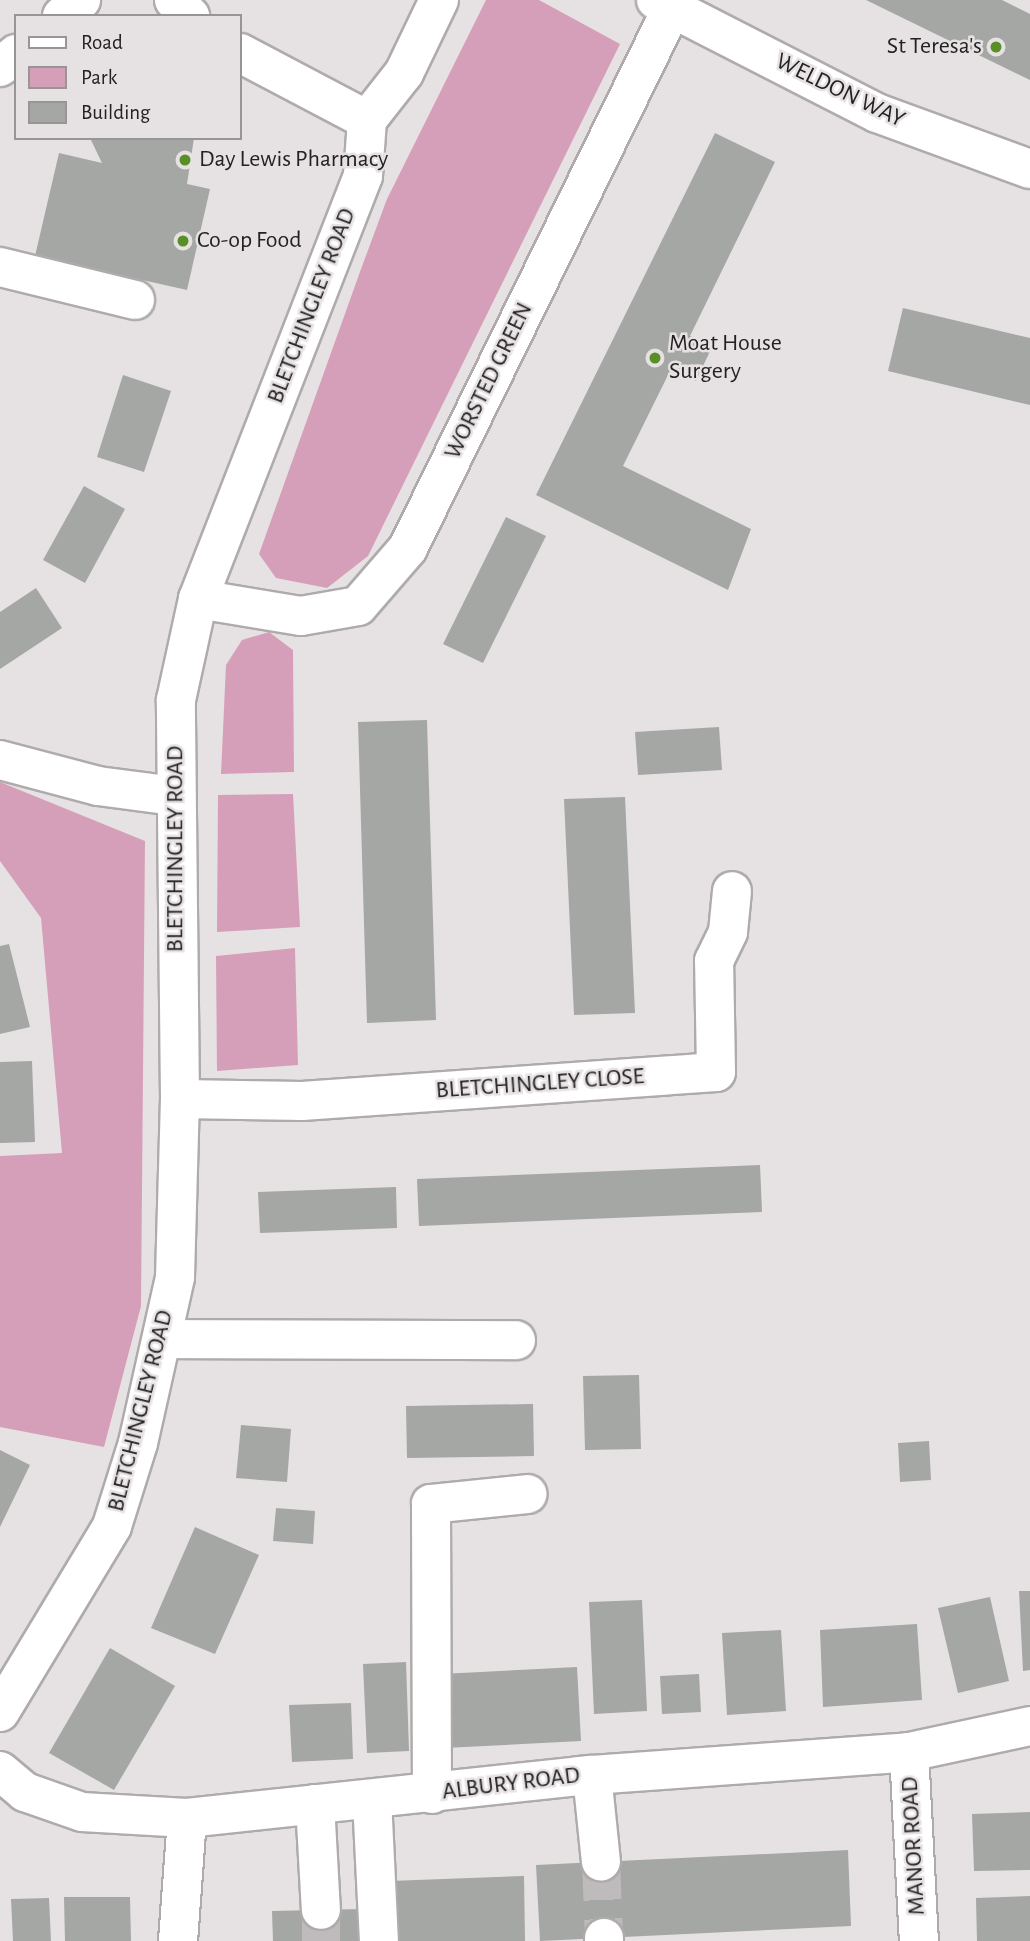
<!DOCTYPE html>
<html>
<head>
<meta charset="utf-8">
<style>
  body { margin:0 }
  #map { position:relative; width:1030px; height:1941px; overflow:hidden; background:#e6e2e3; font-family:"Alegreya Sans",sans-serif }
  div>[style] { position:absolute }
  .green>* { inset:0; background:#d69fb9 }
  .building>* { inset:0; background:#a5a7a4 }
  .minor-tunnel>* { height:38px; margin-top:-19px; transform-origin:0; background:repeating-linear-gradient(90deg,#bfbbbc 0 38px,transparent 0 57px) }
  .roads { filter:drop-shadow(2px 0 #afabad) drop-shadow(-2px 0 #afabad) drop-shadow(0 2px #afabad) drop-shadow(0 -2px #afabad) }
  .minor>* { height:38px; margin:-19px; padding:0 19px; transform-origin:19px; border-radius:19px; background:#fff }
  .dots>* { width:19px; height:19px; translate:-50% -50%; box-sizing:border-box; border:4px solid #e6e2e3; border-radius:50% }
  span { translate:-50% -50%; white-space:nowrap; text-align:center; line-height:1.15; -webkit-text-stroke:5px #e6e2e3; paint-order:stroke }
  .poi-label { font-size:24px; color:#232122 }
  .right { translate:-100% -50%; text-align:right }
  .left { translate:0 -50%; text-align:left }
  .street-label { font-size:24px; color:#232122 }
  .legend { position:absolute; left:14px; top:14px; width:228px; height:126px; box-sizing:border-box; background:#e6e2e3; border:2px solid #989596; margin:0; padding:9px 12px; list-style:none; font-size:21px; color:#232122 }
  .legend li { display:flex; align-items:center; gap:14px; height:35px }
  .legend b { width:35px; border:2px solid #989596 }
</style>
</head>
<body>
<div id="map">
  <div class="green">
    <i style="clip-path:polygon(486px 0,539px 0,620px 44px,368px 556px,327px 588px,276px 578px,259px 554px,361px 269px,387px 199px)"></i>
    <i style="clip-path:polygon(269px 632px,293px 650px,294px 772px,221px 774px,226px 665px,242px 640px)"></i>
    <i style="clip-path:polygon(0 782px,145px 841px,141px 1306px,104px 1447px,0 1427px,0 1156px,62px 1153px,41px 918px,0 861px)"></i>
    <i style="clip-path:polygon(293px 794px,300px 927px,217px 932px,218px 795px)"></i>
    <i style="clip-path:polygon(295px 948px,298px 1065px,217px 1071px,216px 956px)"></i>
  </div>
  <div class="building">
    <i style="clip-path:polygon(866px 0,1002px 0,1030px 14px,1030px 80px)"></i>
    <i style="clip-path:polygon(715px 133px,775px 162px,690px 336px,712px 347px,696px 381px,671px 369px,623px 466px,751px 529px,728px 590px,536px 495px)"></i>
    <i style="clip-path:polygon(90px 138px,194px 138px,187px 184px,210px 189px,187px 290px,35px 256px,59px 153px,102px 163px)"></i>
    <i style="clip-path:polygon(903px 308px,1030px 338px,1030px 405px,888px 371px)"></i>
    <i style="clip-path:polygon(123px 375px,171px 391px,144px 472px,97px 457px)"></i>
    <i style="clip-path:polygon(84px 486px,125px 509px,85px 583px,43px 560px)"></i>
    <i style="clip-path:polygon(506px 517px,546px 536px,483px 663px,443px 644px)"></i>
    <i style="clip-path:polygon(36px 588px,62px 628px,0 669px,0 612px)"></i>
    <i style="clip-path:polygon(427px 720px,436px 1020px,367px 1023px,358px 722px)"></i>
    <i style="clip-path:polygon(719px 727px,722px 770px,638px 775px,635px 732px)"></i>
    <i style="clip-path:polygon(625px 797px,635px 1013px,574px 1015px,564px 799px)"></i>
    <i style="clip-path:polygon(9px 944px,30px 1027px,0 1034px,0 946px)"></i>
    <i style="clip-path:polygon(32px 1061px,35px 1142px,0 1143px,0 1062px)"></i>
    <i style="clip-path:polygon(760px 1165px,762px 1212px,419px 1226px,417px 1179px)"></i>
    <i style="clip-path:polygon(396px 1187px,397px 1228px,260px 1233px,258px 1192px)"></i>
    <i style="clip-path:polygon(639px 1375px,641px 1449px,585px 1450px,583px 1376px)"></i>
    <i style="clip-path:polygon(533px 1404px,534px 1456px,407px 1458px,406px 1406px)"></i>
    <i style="clip-path:polygon(241px 1425px,291px 1429px,287px 1482px,236px 1478px)"></i>
    <i style="clip-path:polygon(929px 1441px,931px 1480px,900px 1482px,898px 1443px)"></i>
    <i style="clip-path:polygon(0 1450px,30px 1465px,0 1527px)"></i>
    <i style="clip-path:polygon(276px 1508px,315px 1511px,313px 1544px,273px 1541px)"></i>
    <i style="clip-path:polygon(195px 1527px,259px 1555px,215px 1654px,151px 1628px)"></i>
    <i style="clip-path:polygon(1019px 1591px,1030px 1591px,1030px 1670px,1023px 1671px)"></i>
    <i style="clip-path:polygon(990px 1597px,1009px 1681px,958px 1693px,938px 1608px)"></i>
    <i style="clip-path:polygon(642px 1600px,647px 1711px,594px 1714px,589px 1602px)"></i>
    <i style="clip-path:polygon(917px 1624px,922px 1700px,823px 1707px,820px 1630px)"></i>
    <i style="clip-path:polygon(781px 1630px,786px 1711px,727px 1715px,722px 1633px)"></i>
    <i style="clip-path:polygon(110px 1648px,175px 1686px,114px 1790px,49px 1753px)"></i>
    <i style="clip-path:polygon(406px 1662px,409px 1751px,367px 1753px,363px 1664px)"></i>
    <i style="clip-path:polygon(577px 1667px,581px 1741px,445px 1748px,441px 1674px)"></i>
    <i style="clip-path:polygon(699px 1674px,701px 1712px,662px 1714px,660px 1676px)"></i>
    <i style="clip-path:polygon(351px 1703px,353px 1759px,292px 1762px,289px 1705px)"></i>
    <i style="clip-path:polygon(1030px 1812px,1030px 1870px,974px 1871px,972px 1814px)"></i>
    <i style="clip-path:polygon(848px 1850px,851px 1926px,540px 1941px,536px 1865px)"></i>
    <i style="clip-path:polygon(524px 1876px,525px 1941px,392px 1941px,390px 1881px)"></i>
    <i style="clip-path:polygon(1030px 1896px,1030px 1941px,977px 1941px,976px 1898px)"></i>
    <i style="clip-path:polygon(64px 1897px,130px 1897px,131px 1941px,65px 1941px)"></i>
    <i style="clip-path:polygon(49px 1898px,51px 1941px,13px 1941px,11px 1899px)"></i>
    <i style="clip-path:polygon(362px 1909px,363px 1941px,273px 1941px,272px 1911px)"></i>
  </div>
  <div class="minor-tunnel">
    <i style="left:601px;top:1862px;width:76px;rotate:87.7deg"></i>
    <i style="left:321px;top:1941px;width:31px;rotate:-90deg"></i>
  </div>
  <div class="roads">
    <div class="minor">
      <i style="left:174px;top:0;width:23px;rotate:45deg"></i>
      <i style="left:656px;top:0;width:248px;rotate:27.1deg"></i>
      <i style="left:877px;top:113px;width:163px;rotate:20.1deg"></i>
      <i style="left:62px;top:16px;width:25px;rotate:-40deg"></i>
      <i style="left:240px;top:53px;width:144px;rotate:27.8deg"></i>
      <i style="left:0;top:67px;width:21px;rotate:-39deg"></i>
      <i style="left:0;top:267px;width:139px;rotate:13.7deg"></i>
      <i style="left:198px;top:599px;width:104px;rotate:9.4deg"></i>
      <i style="left:301px;top:616px;width:58px;rotate:-10deg"></i>
      <i style="left:358px;top:606px;width:77px;rotate:-49.2deg"></i>
      <i style="left:408px;top:548px;width:610px;rotate:-63.94deg"></i>
      <i style="left:0;top:760px;width:101px;rotate:14.9deg"></i>
      <i style="left:98px;top:786px;width:78px;rotate:7.4deg"></i>
      <i style="left:180px;top:1099px;width:122px;rotate:0.9deg"></i>
      <i style="left:302px;top:1101px;width:415px;rotate:-4deg"></i>
      <i style="left:716px;top:1072px;width:111px;rotate:-91deg"></i>
      <i style="left:714px;top:961px;width:32px;rotate:-64deg"></i>
      <i style="left:728px;top:932px;width:41px;rotate:-84.4deg"></i>
      <i style="left:162px;top:1339px;width:354px;rotate:0.2deg"></i>
      <i style="left:0;top:1712px;width:217px;rotate:-58.9deg"></i>
      <i style="left:112px;top:1526px;width:87px;rotate:-72.6deg"></i>
      <i style="left:138px;top:1443px;width:170px;rotate:-77.4deg"></i>
      <i style="left:175px;top:1277px;width:178px;rotate:-88.4deg"></i>
      <i style="left:180px;top:1099px;width:399px;rotate:-90.6deg"></i>
      <i style="left:176px;top:700px;width:103px;rotate:-77.7deg"></i>
      <i style="left:198px;top:599px;width:454px;rotate:-68.7deg"></i>
      <i style="left:363px;top:176px;width:56px;rotate:-85.9deg"></i>
      <i style="left:367px;top:120px;width:60px;rotate:-51.8deg"></i>
      <i style="left:404px;top:73px;width:81px;rotate:-64.4deg"></i>
      <i style="left:909px;top:1752px;width:189px;rotate:87deg"></i>
      <i style="left:0;top:1771px;width:33px;rotate:40deg"></i>
      <i style="left:25px;top:1792px;width:60px;rotate:19.3deg"></i>
      <i style="left:82px;top:1812px;width:105px;rotate:3.3deg"></i>
      <i style="left:187px;top:1818px;width:407px;rotate:-6.1deg"></i>
      <i style="left:592px;top:1775px;width:318px;rotate:-4.1deg"></i>
      <i style="left:909px;top:1752px;width:124px;rotate:-12.1deg"></i>
      <i style="left:592px;top:1775px;width:87px;rotate:84.1deg"></i>
      <i style="left:432px;top:1794px;width:290px;rotate:-90.2deg"></i>
      <i style="left:431px;top:1504px;width:97px;rotate:-5.9deg"></i>
      <i style="left:372px;top:1799px;width:142px;rotate:87.2deg"></i>
      <i style="left:315px;top:1804px;width:106px;rotate:86.8deg"></i>
      <i style="left:604px;top:1938px;width:3px;rotate:90deg"></i>
      <i style="left:178px;top:1941px;width:123px;rotate:-85.8deg"></i>
    </div>
  </div>
  <div class="dots">
    <i style="left:996px;top:47px;background:#5a8f28"></i>
    <i style="left:185px;top:160px;background:#5a8f28"></i>
    <i style="left:183px;top:241px;background:#5a8f28"></i>
    <i style="left:655px;top:358px;background:#5a8f28"></i>
  </div>
  <div class="poi-label">
    <span class="right" style="left:982px;top:47px">St Teresa's</span>
    <span class="left" style="left:199px;top:160px">Day Lewis Pharmacy</span>
    <span class="left" style="left:197px;top:241px">Co-op Food</span>
    <span class="left" style="left:669px;top:358px">Moat House<br>Surgery</span>
  </div>
  <div class="street-label">
    <span style="left:840px;top:91px;rotate:26deg">WELDON WAY</span>
    <span style="left:312px;top:306px;rotate:-69deg">BLETCHINGLEY ROAD</span>
    <span style="left:489px;top:381px;rotate:-64deg">WORSTED GREEN</span>
    <span style="left:176px;top:849px;rotate:-90deg">BLETCHINGLEY ROAD</span>
    <span style="left:540px;top:1084px;rotate:-4deg">BLETCHINGLEY CLOSE</span>
    <span style="left:141px;top:1411px;rotate:-76deg">BLETCHINGLEY ROAD</span>
    <span style="left:511px;top:1784px;rotate:-7deg">ALBURY ROAD</span>
    <span style="left:914px;top:1846px;rotate:-93deg">MANOR ROAD</span>
  </div>
  <ul class="legend">
  <li><b style="height:9px;background:#fff"></b>Road</li>
  <li><b style="height:19px;background:#d69fb9"></b>Park</li>
  <li><b style="height:19px;background:#a5a7a4"></b>Building</li>
  </ul>
</div>
</body>
</html>
